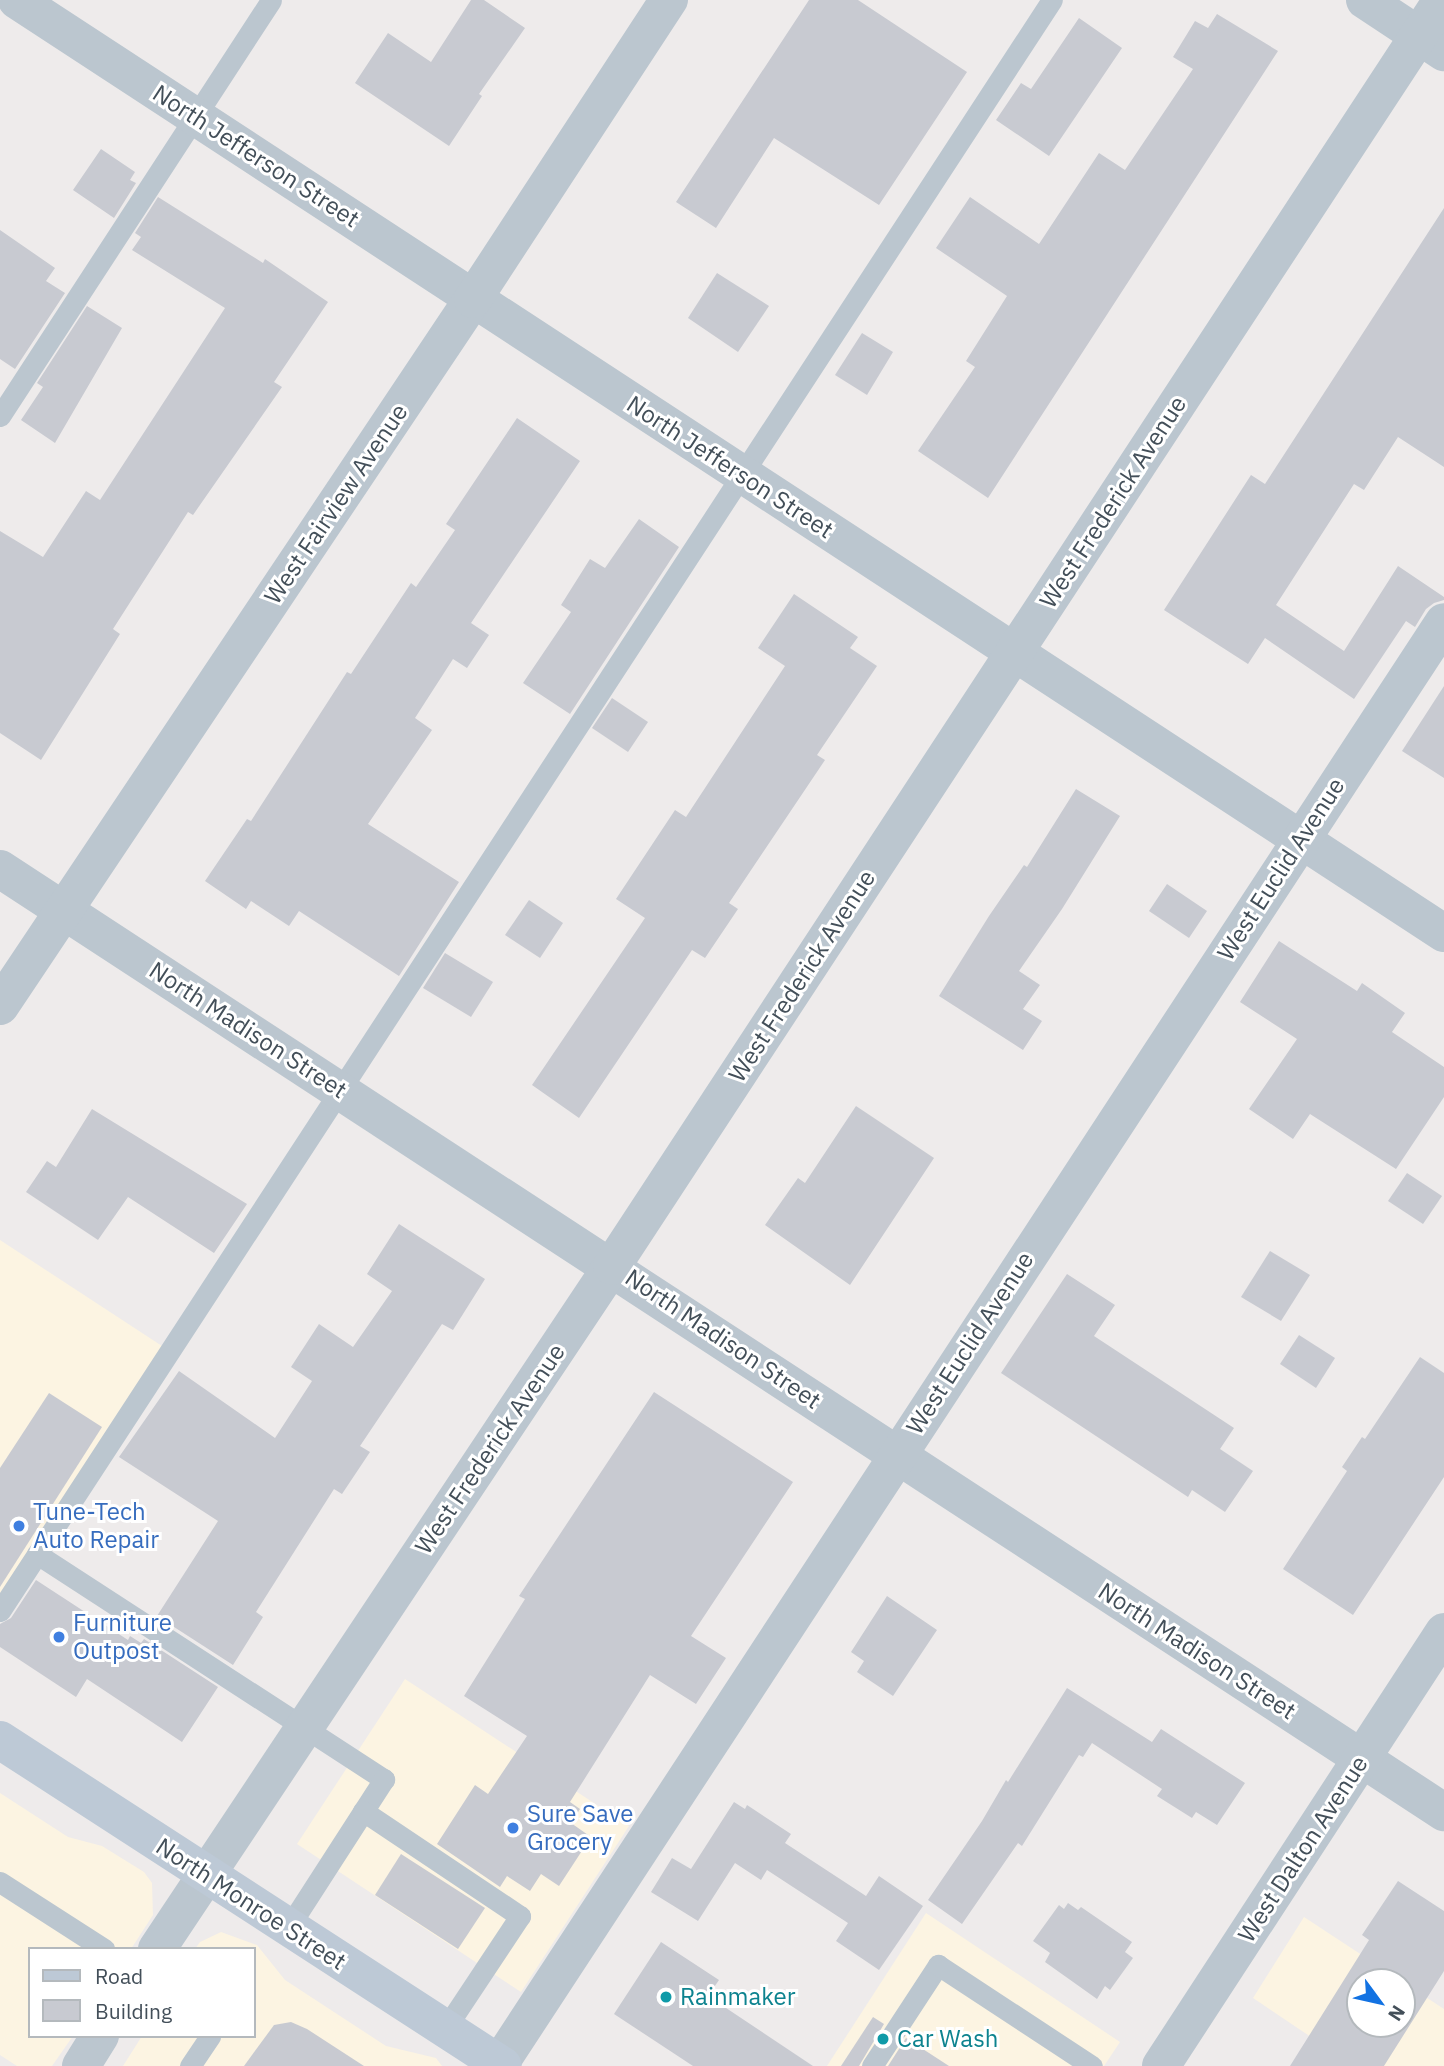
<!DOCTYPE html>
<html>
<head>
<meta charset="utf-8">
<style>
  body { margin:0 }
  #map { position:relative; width:1444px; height:2066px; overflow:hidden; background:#eeebeb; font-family:"IBM Plex Sans",sans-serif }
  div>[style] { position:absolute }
  .commercial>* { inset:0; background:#fcf4e2 }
  .building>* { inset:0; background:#c8cad1 }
  .service>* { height:21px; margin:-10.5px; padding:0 10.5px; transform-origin:10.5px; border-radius:10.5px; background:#bbc6cf }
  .minor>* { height:38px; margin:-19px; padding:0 19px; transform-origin:19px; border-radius:19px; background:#bbc6cf }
  .secondary>* { height:38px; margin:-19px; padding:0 19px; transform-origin:19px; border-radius:19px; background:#bdc9d6 }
  .dots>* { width:19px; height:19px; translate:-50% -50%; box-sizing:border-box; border:4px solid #fff; border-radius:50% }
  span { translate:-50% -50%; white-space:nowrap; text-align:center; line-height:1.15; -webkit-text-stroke:6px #fff; paint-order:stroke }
  .street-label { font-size:24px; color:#434f59 }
  .shop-label { font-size:24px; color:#366cbe }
  .left { translate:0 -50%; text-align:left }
  .culture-label { font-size:24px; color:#0d838f }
  .legend { position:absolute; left:28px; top:1947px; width:228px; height:91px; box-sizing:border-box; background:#fff; border:2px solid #b4b9bd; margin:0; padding:9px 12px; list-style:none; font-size:21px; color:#434f59 }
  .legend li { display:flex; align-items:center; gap:14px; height:35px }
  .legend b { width:35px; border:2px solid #b4b9bd }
  .north { position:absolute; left:1346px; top:1968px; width:70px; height:70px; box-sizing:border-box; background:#fff; border:2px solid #b4b9bd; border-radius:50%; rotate:123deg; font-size:19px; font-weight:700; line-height:28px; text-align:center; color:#434f59 }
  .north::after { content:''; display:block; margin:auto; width:24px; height:32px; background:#1272e2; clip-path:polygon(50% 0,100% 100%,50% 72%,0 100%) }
</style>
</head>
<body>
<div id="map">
  <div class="commercial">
    <i style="clip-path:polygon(0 1240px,162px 1346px,0 1594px)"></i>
    <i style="clip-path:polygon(405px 1679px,629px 1826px,521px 1992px,297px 1844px)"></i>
    <i style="clip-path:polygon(0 1793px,68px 1837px,102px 1846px,144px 1872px,152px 1883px,153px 1915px,131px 1949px,30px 1949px,30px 2036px,73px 2036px,52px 2066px,17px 2066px,0 2055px)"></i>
    <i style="clip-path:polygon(926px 1913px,1120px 2042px,1104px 2066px,827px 2066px)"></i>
    <i style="clip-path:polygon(evenodd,1304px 1917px,1444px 2009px,1444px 2066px,1354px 2066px,1253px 1998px,1304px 1917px,1360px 1982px,1402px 1982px,1402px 2024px,1360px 2024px,1360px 1982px)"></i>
    <i style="clip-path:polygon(221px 1932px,257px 1945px,285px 1980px,386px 2046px,436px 2058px,442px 2066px,123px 2066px,142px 2036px,254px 2036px,254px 1949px,195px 1949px,200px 1942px)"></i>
  </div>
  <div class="building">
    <i style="clip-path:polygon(471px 0,484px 0,525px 28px,479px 94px,482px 96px,449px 146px,355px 83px,388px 33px,431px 62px)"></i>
    <i style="clip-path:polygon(809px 0,858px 0,967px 72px,879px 205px,774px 138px,716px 228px,676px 202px)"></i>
    <i style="clip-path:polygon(1217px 14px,1278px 51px,988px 498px,918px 451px,975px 367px,966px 361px,1007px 296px,936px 248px,970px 197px,1039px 244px,1099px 153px,1125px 170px,1193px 69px,1173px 57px,1195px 21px,1208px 28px)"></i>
    <i style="clip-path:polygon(1079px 18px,1122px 48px,1049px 156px,996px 120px,1021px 83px,1031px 89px)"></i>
    <i style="clip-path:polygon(101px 149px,135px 172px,130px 180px,136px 183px,114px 218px,73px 190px)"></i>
    <i style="clip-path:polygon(158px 197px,263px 263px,265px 259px,328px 302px,274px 382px,282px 387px,193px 515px,188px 512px,113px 629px,120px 634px,41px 760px,0 733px,0 531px,43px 557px,86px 491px,100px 500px,225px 308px,132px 250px,141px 237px,135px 233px)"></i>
    <i style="clip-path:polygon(1444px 208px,1444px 467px,1398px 437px,1364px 490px,1354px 484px,1276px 605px,1344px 651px,1398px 566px,1444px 597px,1444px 600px,1434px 603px,1426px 609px,1415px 627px,1406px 621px,1354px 699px,1265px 638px,1248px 664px,1164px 610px,1251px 475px,1265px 484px)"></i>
    <i style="clip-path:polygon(0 230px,55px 268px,46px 281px,65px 293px,15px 369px,0 359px)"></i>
    <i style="clip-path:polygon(717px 273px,769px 306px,738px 352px,688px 318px)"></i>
    <i style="clip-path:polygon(87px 306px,122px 328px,55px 443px,21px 420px,43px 387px,37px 383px)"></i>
    <i style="clip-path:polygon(862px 333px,893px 352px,867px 395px,835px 375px)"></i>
    <i style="clip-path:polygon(517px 418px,580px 461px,471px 623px,489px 635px,467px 668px,453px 659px,415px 718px,432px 730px,368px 824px,459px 882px,399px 976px,299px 911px,289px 926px,251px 901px,246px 909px,205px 881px,247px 819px,251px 821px,347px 672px,351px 674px,411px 583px,416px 587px,455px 530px,446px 524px)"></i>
    <i style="clip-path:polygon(639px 519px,679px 547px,570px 714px,523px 683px,571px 612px,561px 605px,590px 559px,605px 568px)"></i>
    <i style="clip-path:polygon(794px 594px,858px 637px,850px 648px,877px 666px,817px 755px,825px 760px,729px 903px,738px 909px,705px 958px,692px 950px,579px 1118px,532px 1085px,645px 918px,616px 899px,675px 810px,686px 817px,785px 666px,758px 648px)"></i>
    <i style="clip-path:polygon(1444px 686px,1444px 778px,1402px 751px)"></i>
    <i style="clip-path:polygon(612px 698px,648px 722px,628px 752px,592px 728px)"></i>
    <i style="clip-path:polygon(1076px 789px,1120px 816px,1062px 909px,1019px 971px,1040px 985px,1023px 1009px,1042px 1021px,1023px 1050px,939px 996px,989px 916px,1024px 865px,1027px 867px)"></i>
    <i style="clip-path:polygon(1167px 884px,1207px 911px,1189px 938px,1149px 911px)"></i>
    <i style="clip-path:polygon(529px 900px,563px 923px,540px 958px,505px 935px)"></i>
    <i style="clip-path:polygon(1279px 941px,1357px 991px,1362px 983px,1405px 1013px,1392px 1032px,1444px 1067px,1444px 1097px,1396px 1169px,1310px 1114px,1293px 1139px,1249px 1109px,1297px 1039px,1240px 1002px)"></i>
    <i style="clip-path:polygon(445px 953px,493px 982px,471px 1017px,423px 988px)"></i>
    <i style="clip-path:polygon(856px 1106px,934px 1158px,850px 1285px,765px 1225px,798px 1178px,805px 1183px)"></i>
    <i style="clip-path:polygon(92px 1109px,247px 1204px,214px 1253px,128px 1197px,98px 1240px,26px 1192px,47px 1161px,56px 1167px)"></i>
    <i style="clip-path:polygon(1407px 1173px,1442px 1196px,1423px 1224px,1388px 1201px)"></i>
    <i style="clip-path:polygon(399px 1224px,485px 1279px,453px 1330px,442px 1324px,360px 1446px,370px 1452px,342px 1494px,334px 1489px,256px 1612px,263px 1617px,233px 1665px,157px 1616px,218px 1521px,119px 1457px,179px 1371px,275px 1438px,312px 1381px,291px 1367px,319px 1324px,353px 1347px,392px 1291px,367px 1274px)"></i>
    <i style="clip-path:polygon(1270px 1251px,1310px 1275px,1281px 1321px,1241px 1297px)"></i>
    <i style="clip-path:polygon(1067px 1274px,1115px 1305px,1094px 1336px,1234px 1428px,1220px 1449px,1253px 1471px,1225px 1512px,1192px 1490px,1188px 1497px,1001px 1373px)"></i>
    <i style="clip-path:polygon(1299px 1335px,1335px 1358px,1316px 1388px,1280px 1364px)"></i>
    <i style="clip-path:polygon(1420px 1357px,1444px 1373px,1444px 1477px,1353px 1615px,1283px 1569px,1347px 1471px,1342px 1467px,1362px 1437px,1365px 1439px)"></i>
    <i style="clip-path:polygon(654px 1392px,793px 1482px,691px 1636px,726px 1658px,696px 1704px,650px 1675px,570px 1802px,580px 1809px,571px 1823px,591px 1837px,559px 1886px,541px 1874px,530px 1891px,507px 1876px,500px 1887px,437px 1844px,475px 1785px,488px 1794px,527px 1736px,464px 1696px,525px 1599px,519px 1596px)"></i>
    <i style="clip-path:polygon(49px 1393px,102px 1427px,0 1587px,0 1468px)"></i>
    <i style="clip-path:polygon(36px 1580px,128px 1640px,130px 1636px,141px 1643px,144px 1639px,218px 1687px,182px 1742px,87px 1679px,76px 1697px,0 1647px,0 1624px,11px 1618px)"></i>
    <i style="clip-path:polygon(887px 1596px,937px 1630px,893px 1696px,857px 1672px,864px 1661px,851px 1652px)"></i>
    <i style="clip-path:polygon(1067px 1688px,1152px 1742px,1161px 1729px,1245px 1783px,1217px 1825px,1196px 1812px,1192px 1818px,1157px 1796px,1162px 1789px,1092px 1743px,1083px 1757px,1079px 1755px,1022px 1846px,1018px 1843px,962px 1924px,928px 1900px,982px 1821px,1006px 1780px,1008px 1782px)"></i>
    <i style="clip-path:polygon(734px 1802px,745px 1809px,747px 1805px,791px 1834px,785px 1843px,866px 1896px,879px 1876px,923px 1906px,879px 1970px,836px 1941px,848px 1923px,767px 1870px,761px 1880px,735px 1863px,698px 1921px,651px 1892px,672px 1858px,691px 1869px)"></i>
    <i style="clip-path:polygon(401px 1854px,485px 1908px,458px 1949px,375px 1895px)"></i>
    <i style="clip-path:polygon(evenodd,1398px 1881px,1444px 1911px,1444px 1971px,1384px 2066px,1290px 2066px,1369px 1940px,1362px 1935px,1398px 1881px,1360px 1982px,1402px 1982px,1402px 2024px,1360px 2024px,1360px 1982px)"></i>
    <i style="clip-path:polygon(1068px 1903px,1078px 1910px,1081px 1907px,1132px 1942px,1125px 1952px,1133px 1958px,1110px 1990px,1105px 1986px,1097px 1999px,1045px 1962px,1050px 1953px,1033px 1941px,1059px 1905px,1064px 1909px)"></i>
    <i style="clip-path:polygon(661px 1942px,719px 1980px,708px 1996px,813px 2066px,693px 2066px,614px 2014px)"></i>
    <i style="clip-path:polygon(873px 2017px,884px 2024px,859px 2066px,841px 2066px)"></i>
    <i style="clip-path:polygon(291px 2022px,307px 2029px,364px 2066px,244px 2066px,274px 2025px)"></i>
    <i style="clip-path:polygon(906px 2038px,949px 2066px,888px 2066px)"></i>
  </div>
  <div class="service">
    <i style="left:0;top:416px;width:496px;rotate:-56.9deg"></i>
    <i style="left:37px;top:1554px;width:414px;rotate:33deg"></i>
    <i style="left:384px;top:1779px;width:177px;rotate:122.8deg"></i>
    <i style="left:0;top:1611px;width:1924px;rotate:-56.86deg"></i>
    <i style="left:363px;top:1811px;width:189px;rotate:33.8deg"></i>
    <i style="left:520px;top:1916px;width:136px;rotate:123.6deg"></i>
    <i style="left:0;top:1882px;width:124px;rotate:32.8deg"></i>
    <i style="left:190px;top:2066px;width:36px;rotate:-56deg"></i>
    <i style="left:872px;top:2066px;width:121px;rotate:-56.8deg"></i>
    <i style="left:938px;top:1965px;width:184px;rotate:33.3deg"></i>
  </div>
  <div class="minor">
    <i style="left:17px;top:0;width:1705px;rotate:33.18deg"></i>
    <i style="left:1365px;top:0;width:95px;rotate:33.4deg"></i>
    <i style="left:0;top:869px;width:1725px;rotate:33.15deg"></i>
    <i style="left:0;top:1006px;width:851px;rotate:-56.22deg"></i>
    <i style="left:473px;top:299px;width:358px;rotate:-56.8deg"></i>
    <i style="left:157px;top:1949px;width:821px;rotate:-56.33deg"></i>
    <i style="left:612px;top:1266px;width:1514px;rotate:-56.75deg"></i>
    <i style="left:81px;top:2066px;width:36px;rotate:-58deg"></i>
    <i style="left:498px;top:2066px;width:1726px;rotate:-56.77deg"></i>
    <i style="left:1161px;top:2066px;width:518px;rotate:-56.89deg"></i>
  </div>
  <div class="secondary">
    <i style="left:0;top:1740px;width:599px;rotate:32.95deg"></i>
  </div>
  <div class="dots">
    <i style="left:19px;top:1526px;background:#3f7fe0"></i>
    <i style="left:59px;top:1637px;background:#3f7fe0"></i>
    <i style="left:513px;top:1828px;background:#3f7fe0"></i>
    <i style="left:666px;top:1997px;background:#0f9aa8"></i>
    <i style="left:883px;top:2039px;background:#0f9aa8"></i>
  </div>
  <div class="street-label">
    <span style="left:256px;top:156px;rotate:33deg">North Jefferson Street</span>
    <span style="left:730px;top:467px;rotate:33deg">North Jefferson Street</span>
    <span style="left:1113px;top:502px;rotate:-57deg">West Frederick Avenue</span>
    <span style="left:336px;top:504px;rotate:-56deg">West Fairview Avenue</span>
    <span style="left:1281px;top:869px;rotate:-57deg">West Euclid Avenue</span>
    <span style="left:802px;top:976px;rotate:-57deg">West Frederick Avenue</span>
    <span style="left:248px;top:1030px;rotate:33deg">North Madison Street</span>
    <span style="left:723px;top:1339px;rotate:34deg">North Madison Street</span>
    <span style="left:970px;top:1343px;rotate:-57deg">West Euclid Avenue</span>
    <span style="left:490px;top:1449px;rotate:-56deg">West Frederick Avenue</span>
    <span style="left:1197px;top:1651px;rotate:33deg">North Madison Street</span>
    <span style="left:1303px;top:1849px;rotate:-57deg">West Dalton Avenue</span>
    <span style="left:251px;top:1904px;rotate:33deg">North Monroe Street</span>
  </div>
  <div class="shop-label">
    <span class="left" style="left:33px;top:1526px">Tune-Tech<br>Auto Repair</span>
    <span class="left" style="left:73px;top:1637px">Furniture<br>Outpost</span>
    <span class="left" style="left:527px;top:1828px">Sure Save<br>Grocery</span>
  </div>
  <div class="culture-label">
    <span class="left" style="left:680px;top:1997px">Rainmaker</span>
    <span class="left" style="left:897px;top:2039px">Car Wash</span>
  </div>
  <ul class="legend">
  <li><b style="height:9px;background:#bdc9d6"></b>Road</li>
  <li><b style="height:19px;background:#c8cad1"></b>Building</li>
  </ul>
  <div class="north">N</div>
</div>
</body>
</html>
